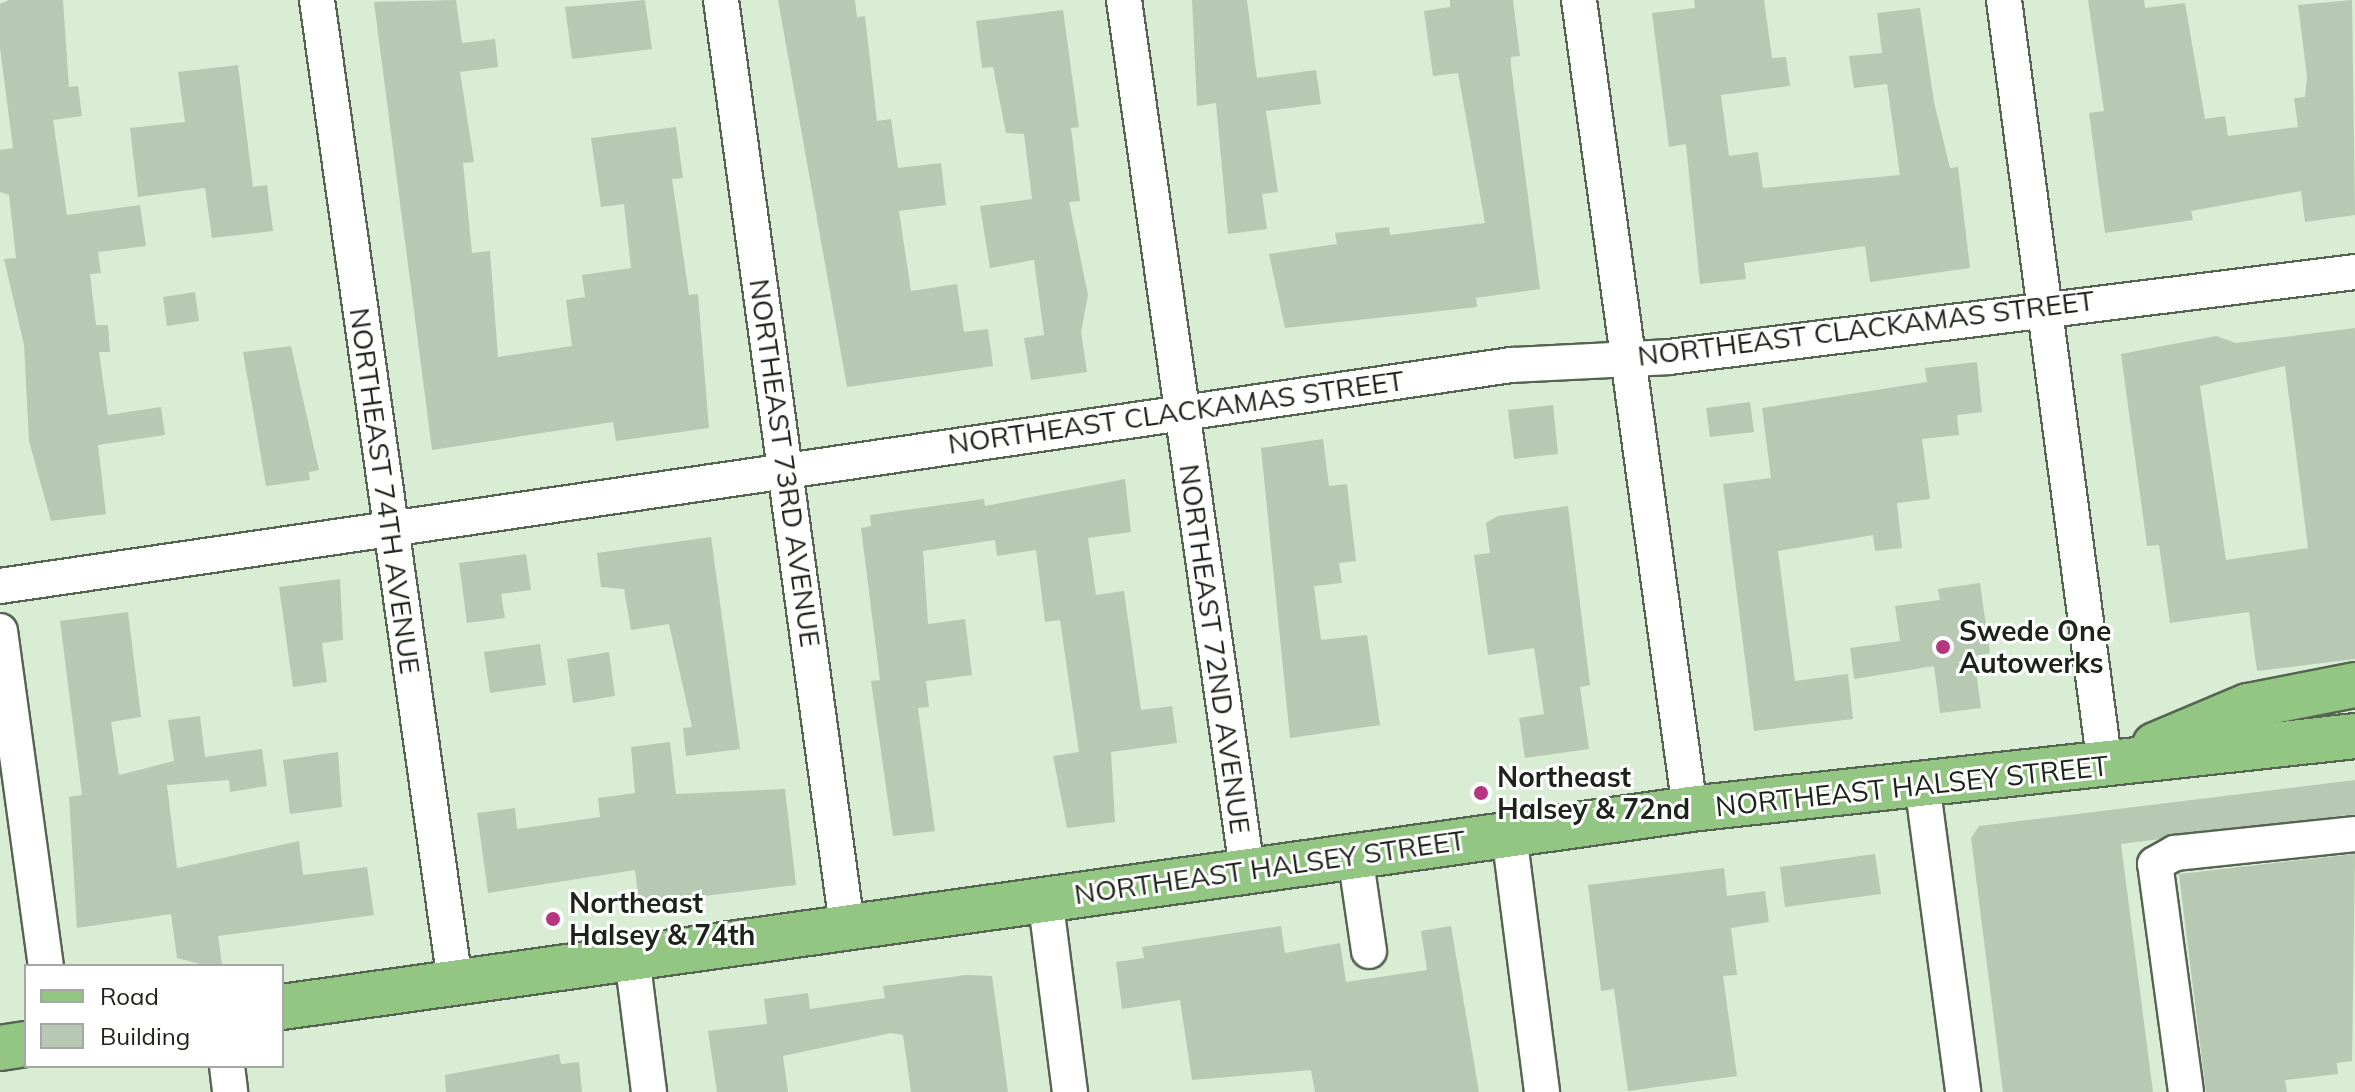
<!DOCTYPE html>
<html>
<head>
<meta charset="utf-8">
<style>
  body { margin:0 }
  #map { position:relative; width:2355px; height:1092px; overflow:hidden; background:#d9ecd4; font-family:Mulish,sans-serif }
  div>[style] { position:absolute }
  .building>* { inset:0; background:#b7c9b2 }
  .roads { filter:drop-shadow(2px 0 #556551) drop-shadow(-2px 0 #556551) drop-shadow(0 2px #556551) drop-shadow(0 -2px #556551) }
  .minor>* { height:34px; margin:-17px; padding:0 17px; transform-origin:17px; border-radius:17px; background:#fff }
  .major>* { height:44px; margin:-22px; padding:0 22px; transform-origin:22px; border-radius:22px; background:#93c682 }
  .dots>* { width:22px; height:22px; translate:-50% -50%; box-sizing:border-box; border:4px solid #fff; border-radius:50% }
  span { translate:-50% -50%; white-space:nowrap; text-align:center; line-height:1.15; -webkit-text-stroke:6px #fff; paint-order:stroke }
  .street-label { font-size:28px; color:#1c231a }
  .poi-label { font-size:28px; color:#1c231a; font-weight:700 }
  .left { translate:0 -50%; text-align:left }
  .legend { position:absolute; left:24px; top:964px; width:260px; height:104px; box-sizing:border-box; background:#fff; border:2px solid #a4a7a3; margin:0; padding:10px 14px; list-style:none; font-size:24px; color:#1c231a }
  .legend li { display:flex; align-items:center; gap:16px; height:40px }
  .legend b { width:40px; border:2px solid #a4a7a3 }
</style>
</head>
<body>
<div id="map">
  <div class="building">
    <i style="clip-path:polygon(9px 0,63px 0,69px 87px,78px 86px,82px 116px,53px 120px,67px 215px,140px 205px,146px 246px,98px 252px,101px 273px,90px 274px,96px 325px,108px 325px,110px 352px,99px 352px,108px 415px,161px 407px,165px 435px,98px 445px,106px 514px,51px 521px,29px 441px,24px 345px,4px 259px,16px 258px,9px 195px,0 192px,0 150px,13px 148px,0 48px,0 4px)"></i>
    <i style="clip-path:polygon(456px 0,462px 43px,495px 39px,498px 67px,460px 72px,474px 162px,463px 163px,472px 253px,490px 251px,498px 357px,572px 346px,566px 300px,585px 297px,582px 275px,631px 268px,624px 204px,601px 207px,591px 138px,676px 127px,683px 178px,672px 179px,689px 295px,698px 294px,709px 428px,616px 441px,613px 422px,432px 450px,374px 2px)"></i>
    <i style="clip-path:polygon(645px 0,652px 49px,572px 59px,565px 7px)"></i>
    <i style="clip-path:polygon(778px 0,855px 0,857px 17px,865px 16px,877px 121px,891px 119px,898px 168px,941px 163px,946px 205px,899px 211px,911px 291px,957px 284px,964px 332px,988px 329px,993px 366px,847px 387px)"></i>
    <i style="clip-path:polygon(1192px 0,1247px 0,1257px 78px,1316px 70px,1321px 104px,1266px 111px,1278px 192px,1262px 194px,1267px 229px,1228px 234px,1216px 103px,1197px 106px)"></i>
    <i style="clip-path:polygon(1450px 0,1513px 0,1520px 56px,1511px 57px,1511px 66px,1540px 289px,1476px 298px,1477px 307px,1285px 328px,1269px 254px,1337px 244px,1335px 233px,1389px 227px,1390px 235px,1485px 223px,1458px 73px,1433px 76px,1424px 11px,1450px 7px)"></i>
    <i style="clip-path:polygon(1694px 0,1764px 0,1772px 58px,1786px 57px,1790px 86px,1721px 95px,1729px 156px,1758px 152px,1763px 188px,1900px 175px,1887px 84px,1854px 88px,1849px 56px,1882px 53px,1877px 13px,1920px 8px,1934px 102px,1950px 168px,1958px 167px,1970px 268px,1870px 282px,1865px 246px,1744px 263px,1746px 279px,1700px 284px,1686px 144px,1669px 147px,1652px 13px,1695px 8px)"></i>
    <i style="clip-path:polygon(2088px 0,2144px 0,2145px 8px,2185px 3px,2205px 119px,2225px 116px,2228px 136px,2298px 127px,2294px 98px,2305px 97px,2307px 77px,2298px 5px,2352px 0,2355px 215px,2305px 222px,2301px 191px,2191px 211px,2193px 220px,2105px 233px,2089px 113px,2104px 111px)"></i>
    <i style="clip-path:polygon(1063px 10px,1079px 127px,1071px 128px,1080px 201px,1069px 202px,1088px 295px,1081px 332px,1087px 372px,1031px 380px,1024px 338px,1044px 335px,1034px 260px,990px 268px,980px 206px,1032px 199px,1024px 134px,1006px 133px,993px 67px,982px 68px,976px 21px)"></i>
    <i style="clip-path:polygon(238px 65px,253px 187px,267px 185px,273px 231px,212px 238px,205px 188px,138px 197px,130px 128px,185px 122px,178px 72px)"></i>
    <i style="clip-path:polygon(195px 292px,199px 321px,167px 326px,163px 297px)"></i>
    <i style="clip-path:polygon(evenodd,2355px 328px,2355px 659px,2257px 671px,2249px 612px,2170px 623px,2159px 545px,2147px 546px,2121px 354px,2216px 336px,2236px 343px,2355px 328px,2285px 366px,2308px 548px,2226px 560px,2200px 386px,2285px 366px)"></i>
    <i style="clip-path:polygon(291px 346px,319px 470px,309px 472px,310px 480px,266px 486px,243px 352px)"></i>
    <i style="clip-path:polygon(1977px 362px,1982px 412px,1957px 415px,1959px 435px,1922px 439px,1930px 499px,1897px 503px,1902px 548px,1875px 551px,1873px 535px,1778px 551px,1795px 681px,1848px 674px,1853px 719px,1754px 731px,1723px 484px,1771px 478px,1762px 408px,1927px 382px,1925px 368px)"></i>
    <i style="clip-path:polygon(1750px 402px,1754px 432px,1710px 437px,1706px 408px)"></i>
    <i style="clip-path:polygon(1553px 405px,1558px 454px,1514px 459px,1508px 410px)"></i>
    <i style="clip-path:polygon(1323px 439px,1329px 486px,1347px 484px,1356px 561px,1339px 563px,1342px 583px,1314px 586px,1321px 640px,1367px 635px,1380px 725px,1290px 738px,1261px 448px)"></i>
    <i style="clip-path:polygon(1125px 479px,1131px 532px,1088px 538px,1096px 595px,1124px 591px,1141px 710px,1172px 706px,1177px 743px,1111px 752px,1115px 822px,1067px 828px,1053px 756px,1079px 752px,1060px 620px,1045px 622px,1036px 550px,997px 556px,995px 540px,923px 551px,928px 624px,965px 619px,972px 675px,926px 681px,929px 707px,918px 708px,935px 831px,893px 836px,871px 681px,880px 680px,861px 528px,871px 526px,870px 515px,984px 499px,985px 506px)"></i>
    <i style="clip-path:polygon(1568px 506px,1590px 685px,1580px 687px,1589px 749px,1525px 758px,1519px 718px,1544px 714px,1534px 648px,1488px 655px,1474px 555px,1490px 553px,1486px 523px,1498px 516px)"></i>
    <i style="clip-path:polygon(711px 537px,740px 749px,686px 756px,683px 728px,692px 727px,669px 624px,631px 630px,624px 589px,601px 587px,597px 553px)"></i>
    <i style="clip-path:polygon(526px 554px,531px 590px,501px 594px,505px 618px,467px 623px,459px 563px)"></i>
    <i style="clip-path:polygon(340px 579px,343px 640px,322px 643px,327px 682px,293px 687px,279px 587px)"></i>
    <i style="clip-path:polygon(1980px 583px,1990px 653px,1974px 656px,1981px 708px,1940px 713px,1934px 666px,1854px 679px,1850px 648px,1900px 641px,1895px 606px,1940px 600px,1938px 589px)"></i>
    <i style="clip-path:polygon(128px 612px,141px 717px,111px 722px,119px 775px,174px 761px,168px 720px,200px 716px,205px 757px,262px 749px,267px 786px,230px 792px,229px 780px,167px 785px,177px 868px,299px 841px,303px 875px,367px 867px,374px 915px,218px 936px,222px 964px,208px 966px,177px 958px,171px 914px,77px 928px,69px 797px,82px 795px,60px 621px)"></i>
    <i style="clip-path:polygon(540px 644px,546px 685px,490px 693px,484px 652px)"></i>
    <i style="clip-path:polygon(609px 652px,615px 696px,573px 703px,567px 659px)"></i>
    <i style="clip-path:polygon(670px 742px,676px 794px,785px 789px,796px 885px,639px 904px,635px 870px,488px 893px,477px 813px,515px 808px,517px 829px,600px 817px,598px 798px,635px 793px,631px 747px)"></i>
    <i style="clip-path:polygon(338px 752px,342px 807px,290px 814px,283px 760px)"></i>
    <i style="clip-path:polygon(2355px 780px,2355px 814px,2121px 844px,2153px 1092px,2003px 1092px,1971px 838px,1979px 826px)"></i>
    <i style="clip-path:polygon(1875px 854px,1881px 894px,1785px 907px,1780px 867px)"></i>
    <i style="clip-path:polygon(2355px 854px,2352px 1061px,2337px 1063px,2338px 1074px,2285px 1080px,2287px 1092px,2206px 1092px,2179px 874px)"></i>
    <i style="clip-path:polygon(1724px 868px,1727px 896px,1765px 891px,1769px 922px,1731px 928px,1737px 975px,1723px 976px,1737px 1076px,1628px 1091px,1614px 989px,1601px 991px,1588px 885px)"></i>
    <i style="clip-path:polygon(1281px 926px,1285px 953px,1340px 943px,1346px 982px,1427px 970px,1421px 931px,1451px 926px,1479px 1092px,1315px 1092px,1311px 1070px,1192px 1080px,1180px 1000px,1122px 1009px,1116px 962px,1144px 958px,1142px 947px)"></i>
    <i style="clip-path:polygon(966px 975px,992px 976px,1008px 1092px,911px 1092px,903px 1035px,891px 1033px,783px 1056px,788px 1092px,717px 1092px,708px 1031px,767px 1024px,764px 999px,808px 993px,810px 1009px,885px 998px,883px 986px)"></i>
    <i style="clip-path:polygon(559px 1054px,561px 1064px,579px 1062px,582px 1092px,446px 1092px,445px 1075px)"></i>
  </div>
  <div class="roads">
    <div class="minor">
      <i style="left:317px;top:0;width:992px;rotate:82deg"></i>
      <i style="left:721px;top:0;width:935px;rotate:82.25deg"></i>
      <i style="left:1124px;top:0;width:879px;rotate:81.95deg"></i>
      <i style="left:1579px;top:0;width:817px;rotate:82.19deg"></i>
      <i style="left:2004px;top:0;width:773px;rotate:82.49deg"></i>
      <i style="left:0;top:586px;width:1528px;rotate:-8.32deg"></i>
      <i style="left:1512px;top:365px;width:157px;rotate:-2.9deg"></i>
      <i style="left:1669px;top:357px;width:691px;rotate:-7.06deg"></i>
      <i style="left:0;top:631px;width:338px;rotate:82.2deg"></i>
      <i style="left:1922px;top:783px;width:312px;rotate:82.4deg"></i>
      <i style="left:1509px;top:834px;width:260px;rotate:82.7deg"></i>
      <i style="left:1355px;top:855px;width:97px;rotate:81.7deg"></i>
      <i style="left:1045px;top:897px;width:197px;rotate:82.7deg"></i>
      <i style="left:632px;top:957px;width:136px;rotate:82.8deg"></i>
      <i style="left:227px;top:1066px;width:26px;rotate:83deg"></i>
      <i style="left:2186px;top:1092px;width:230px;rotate:-97.7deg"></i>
      <i style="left:2155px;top:864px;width:23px;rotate:-29deg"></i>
      <i style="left:2175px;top:853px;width:181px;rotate:-6deg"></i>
    </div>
    <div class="major">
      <i style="left:2155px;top:745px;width:101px;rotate:-22.8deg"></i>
      <i style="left:2248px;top:706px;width:109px;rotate:-11.1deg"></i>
      <i style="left:282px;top:1007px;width:1422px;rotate:-8deg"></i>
      <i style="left:1690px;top:809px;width:669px;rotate:-6.26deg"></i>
      <i style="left:0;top:1048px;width:26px;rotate:-9deg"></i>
    </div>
  </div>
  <div class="dots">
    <i style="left:1943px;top:647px;background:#b63680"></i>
    <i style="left:1481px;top:793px;background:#b63680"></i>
    <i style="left:553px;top:919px;background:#b63680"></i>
  </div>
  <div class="street-label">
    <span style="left:1866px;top:328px;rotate:-7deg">NORTHEAST CLACKAMAS STREET</span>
    <span style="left:1176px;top:412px;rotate:-8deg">NORTHEAST CLACKAMAS STREET</span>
    <span style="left:785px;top:463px;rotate:82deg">NORTHEAST 73RD AVENUE</span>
    <span style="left:385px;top:491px;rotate:82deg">NORTHEAST 74TH AVENUE</span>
    <span style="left:1215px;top:649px;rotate:82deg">NORTHEAST 72ND AVENUE</span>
    <span style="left:1912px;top:786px;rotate:-6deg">NORTHEAST HALSEY STREET</span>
    <span style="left:1270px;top:867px;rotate:-8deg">NORTHEAST HALSEY STREET</span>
  </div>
  <div class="poi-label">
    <span class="left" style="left:1959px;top:647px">Swede One<br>Autowerks</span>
    <span class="left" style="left:1497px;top:793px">Northeast<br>Halsey &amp; 72nd</span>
    <span class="left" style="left:569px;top:919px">Northeast<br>Halsey &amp; 74th</span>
  </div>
  <ul class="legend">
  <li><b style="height:10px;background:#93c682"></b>Road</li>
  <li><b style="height:22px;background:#b7c9b2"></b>Building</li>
  </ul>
</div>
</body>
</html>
